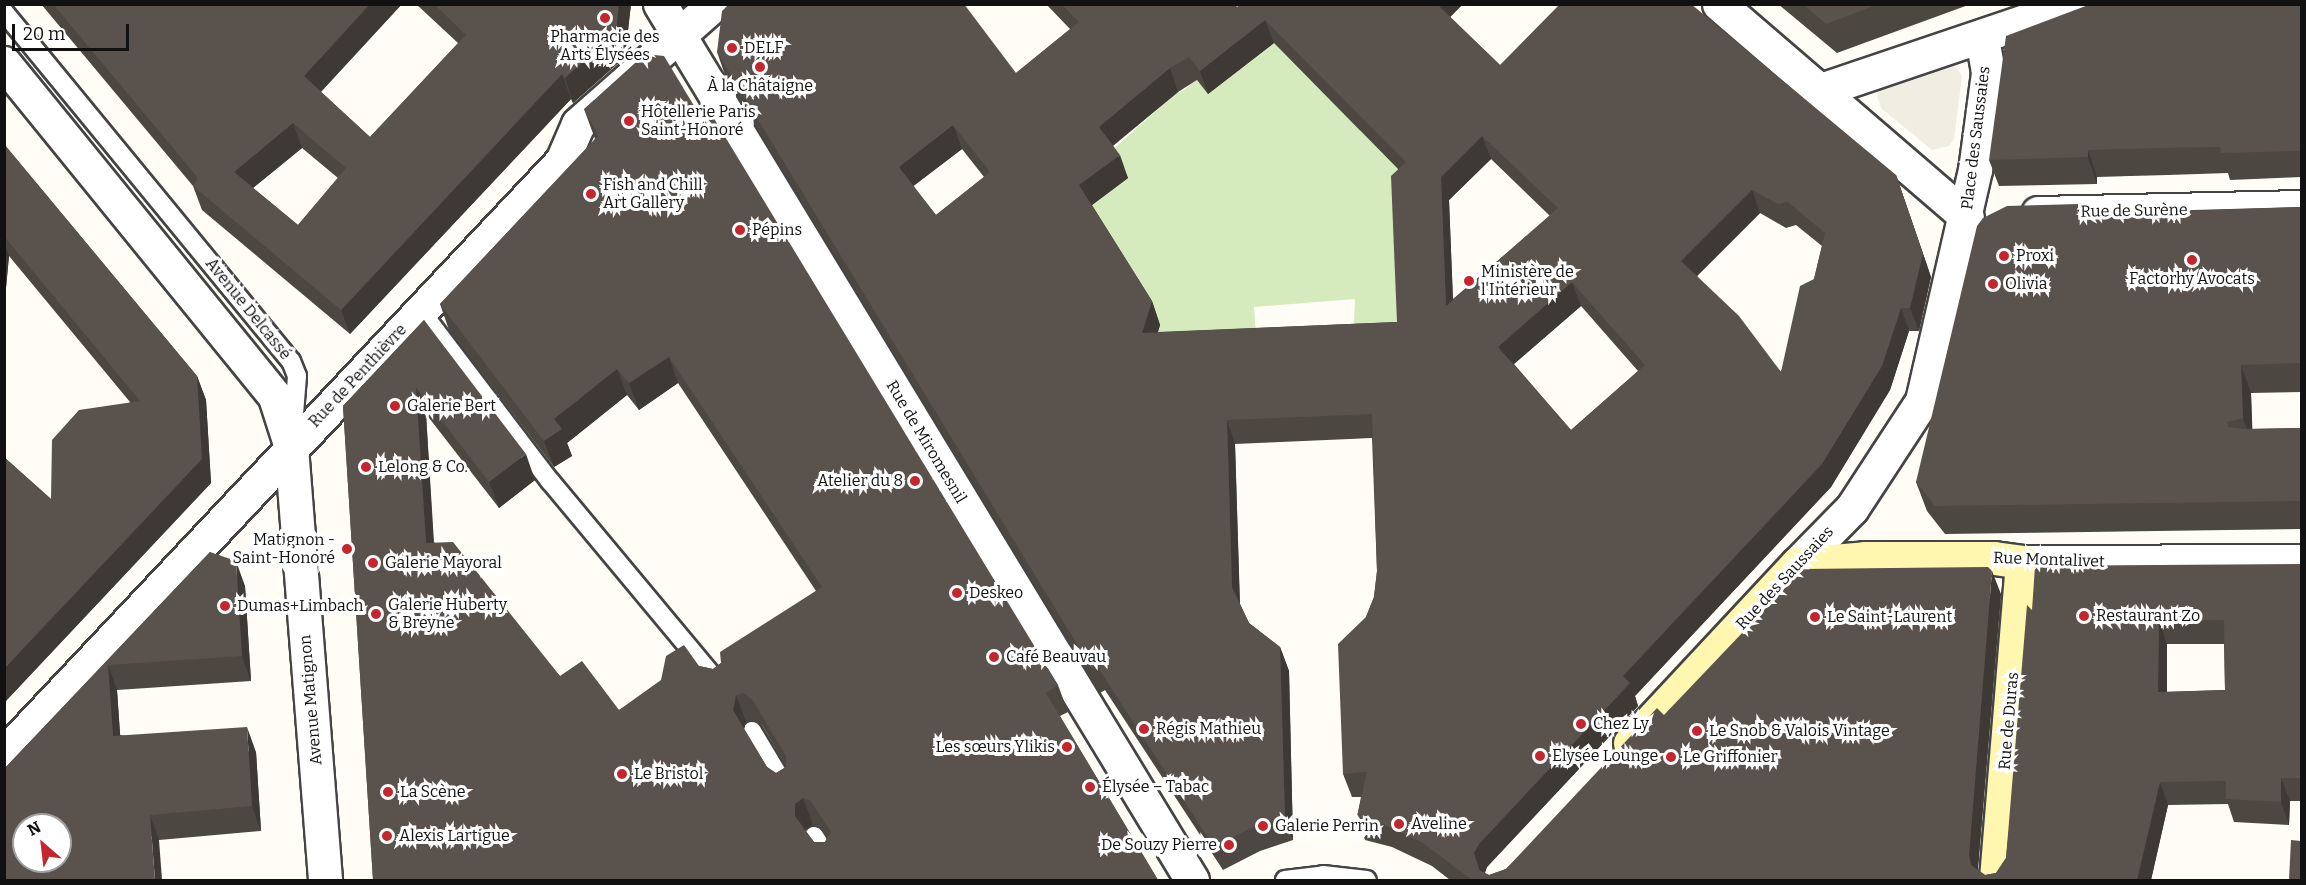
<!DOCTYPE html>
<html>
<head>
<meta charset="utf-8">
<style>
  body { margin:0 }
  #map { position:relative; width:2306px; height:885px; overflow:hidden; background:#fffdf5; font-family:Bitter,serif }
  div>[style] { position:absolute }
  .green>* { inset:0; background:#d5ebbd }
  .plaza>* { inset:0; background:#f1ede2 }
  .roads { filter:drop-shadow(2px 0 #444) drop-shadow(-2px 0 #444) drop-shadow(0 2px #444) drop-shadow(0 -2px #444) }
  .lane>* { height:18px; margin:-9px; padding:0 9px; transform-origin:9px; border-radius:9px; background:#fff }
  .street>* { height:33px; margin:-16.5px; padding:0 16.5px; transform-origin:16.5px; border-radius:16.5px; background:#fff }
  .secondary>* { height:33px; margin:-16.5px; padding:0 16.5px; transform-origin:16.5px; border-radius:16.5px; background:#fff6b0 }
  .wall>* { inset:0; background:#4d4742 }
  .shaded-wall>* { inset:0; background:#3f3936 }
  .building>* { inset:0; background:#5a524d }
  .dots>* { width:16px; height:16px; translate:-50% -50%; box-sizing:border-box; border:3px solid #fff; border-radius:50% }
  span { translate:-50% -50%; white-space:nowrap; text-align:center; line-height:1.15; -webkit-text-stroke:6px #fff; paint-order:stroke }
  .poi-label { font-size:16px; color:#111 }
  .left { translate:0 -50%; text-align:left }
  .right { translate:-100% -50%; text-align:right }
  .street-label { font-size:16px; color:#111 }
  .frame { position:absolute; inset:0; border:6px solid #111; pointer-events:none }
  .north { position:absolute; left:12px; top:813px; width:60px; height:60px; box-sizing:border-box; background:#fff; border:2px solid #a0a0a0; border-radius:50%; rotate:332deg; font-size:16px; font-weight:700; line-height:24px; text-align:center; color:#111 }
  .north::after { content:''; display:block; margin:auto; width:21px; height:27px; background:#c4262e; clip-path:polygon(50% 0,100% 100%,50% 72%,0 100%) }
  .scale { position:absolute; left:12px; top:24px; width:117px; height:27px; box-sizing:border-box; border:3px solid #111; border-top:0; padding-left:8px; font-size:18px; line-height:21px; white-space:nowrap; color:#111; -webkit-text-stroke:4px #fff; paint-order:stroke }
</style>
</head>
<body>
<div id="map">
  <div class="green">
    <i style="clip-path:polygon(1261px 30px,1414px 185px,1405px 330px,1353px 345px,1355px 299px,1254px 307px,1257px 350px,1168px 365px,1088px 208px,1128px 178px,1109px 153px,1167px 101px,1171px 82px,1180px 93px,1197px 80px,1209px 94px)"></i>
  </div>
  <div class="plaza">
    <i style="clip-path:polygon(1952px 61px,1962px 76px,1954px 139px,1949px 146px,1932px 150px,1881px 108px,1877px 95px,1883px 83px)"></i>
  </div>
  <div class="roads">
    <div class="lane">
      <i style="left:4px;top:12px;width:452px;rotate:50.6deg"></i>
      <i style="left:291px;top:361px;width:16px;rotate:68deg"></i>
      <i style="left:297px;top:376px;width:51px;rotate:94.5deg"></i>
      <i style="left:420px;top:310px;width:215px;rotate:52.8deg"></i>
      <i style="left:550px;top:481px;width:266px;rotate:50.2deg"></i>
      <i style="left:752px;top:731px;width:66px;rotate:59.2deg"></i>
      <i style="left:814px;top:836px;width:27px;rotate:57deg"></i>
      <i style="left:1285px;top:880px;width:38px;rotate:-7deg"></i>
      <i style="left:1323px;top:875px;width:44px;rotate:6.5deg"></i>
    </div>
    <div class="street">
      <i style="left:660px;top:4px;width:1025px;rotate:58.73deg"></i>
      <i style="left:1719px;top:4px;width:327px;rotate:40.7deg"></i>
      <i style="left:4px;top:63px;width:430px;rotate:50.9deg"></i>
      <i style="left:275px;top:397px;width:52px;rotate:72.3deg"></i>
      <i style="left:291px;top:447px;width:434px;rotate:85.5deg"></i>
      <i style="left:1818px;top:91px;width:271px;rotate:-18.7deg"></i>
      <i style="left:2038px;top:213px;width:264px;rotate:-1.3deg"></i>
      <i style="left:2022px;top:562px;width:280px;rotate:-0.2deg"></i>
      <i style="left:1797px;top:564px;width:78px;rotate:-45.5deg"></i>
      <i style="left:1852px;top:508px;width:128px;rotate:-56.8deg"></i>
      <i style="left:1922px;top:401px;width:237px;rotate:-77.1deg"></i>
      <i style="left:1975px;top:170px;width:99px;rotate:-82.4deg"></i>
      <i style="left:1988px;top:72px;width:34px;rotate:-100deg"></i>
      <i style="left:4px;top:754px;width:814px;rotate:-46.74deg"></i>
      <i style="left:562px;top:161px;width:40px;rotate:-66.6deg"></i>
      <i style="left:578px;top:124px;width:181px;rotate:-41.4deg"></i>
    </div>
    <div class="secondary">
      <i style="left:1630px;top:743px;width:245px;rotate:-47deg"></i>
      <i style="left:1797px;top:564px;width:68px;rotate:-5deg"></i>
      <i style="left:1865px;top:558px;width:129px"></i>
      <i style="left:1994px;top:558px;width:28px;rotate:8deg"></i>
      <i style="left:2022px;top:562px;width:319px;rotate:94.7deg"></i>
    </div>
  </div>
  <div class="wall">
    <i style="clip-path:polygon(evenodd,41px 4px,402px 4px,321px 92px,370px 137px,458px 43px,416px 4px,631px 4px,625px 57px,573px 103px,571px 99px,350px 334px,202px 210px,193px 186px,41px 4px,302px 148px,338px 178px,298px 225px,253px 188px,302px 148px)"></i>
    <i style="clip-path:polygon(evenodd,1046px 4px,1234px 4px,1237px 7px,1463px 4px,1450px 17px,1500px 65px,1896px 175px,1931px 277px,1919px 331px,1909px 331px,1890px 390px,1831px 487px,1635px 696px,1638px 706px,1487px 867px,1485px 873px,1489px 875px,1506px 869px,1664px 715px,2001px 594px,1978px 870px,1985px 875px,1996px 873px,2006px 858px,2032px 610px,2301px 564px,2301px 801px,2290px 801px,2289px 825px,2234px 822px,2228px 804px,2168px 805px,2151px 880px,1450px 880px,1432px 866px,1392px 847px,1365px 840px,1357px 817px,1361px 797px,1352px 797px,1343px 774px,1366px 617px,1374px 597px,1377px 571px,1372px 438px,1235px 444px,1240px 604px,1249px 623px,1280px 647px,1289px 671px,1293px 840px,1260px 851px,1223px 870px,1105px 690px,1100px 693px,725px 75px,717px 52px,1016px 73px,1070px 29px,1046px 4px,1274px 43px,1398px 169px,1397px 322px,1158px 332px,1160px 325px,1152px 301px,1092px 205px,1128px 178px,1113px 146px,1178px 92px,1197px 80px,1208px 94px,1274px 43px,1046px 4px,962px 149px,984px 177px,936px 215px,913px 186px,962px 149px,1046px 4px,1491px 159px,1550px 216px,1453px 299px,1449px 200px,1491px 159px,1046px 4px,1760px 213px,1786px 228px,1796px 225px,1822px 246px,1814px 279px,1781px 372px,1697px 276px,1760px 213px,1046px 4px,1581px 306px,1638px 371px,1571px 430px,1514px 364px,1581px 306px,1046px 4px,2167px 644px,2224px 644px,2225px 690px,2167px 692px,2167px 644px)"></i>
    <i style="clip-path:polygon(1778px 4px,1971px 4px,1837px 53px)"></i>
    <i style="clip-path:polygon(2301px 4px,2301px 177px,2230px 180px,2228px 173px,2168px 175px,2097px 177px,2097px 184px,1999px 186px,1989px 160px)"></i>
    <i style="clip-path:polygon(evenodd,584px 109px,705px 124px,1058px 685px,1068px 712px,1060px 716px,1158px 880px,373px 880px,343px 406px,424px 320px,535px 480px,499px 508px,426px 414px,434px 542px,560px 676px,619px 710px,699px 666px,713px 669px,816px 591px,678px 383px,639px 410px,627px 395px,567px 443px,572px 456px,554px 467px,449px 330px,440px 304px,595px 139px,584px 109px,752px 720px,762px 725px,786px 766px,786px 767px,776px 773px,767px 767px,744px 729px,746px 722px,752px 720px,584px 109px,813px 825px,820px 826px,827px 838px,825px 842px,814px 842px,805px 830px,813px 825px)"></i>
    <i style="clip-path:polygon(4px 144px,197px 376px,206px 400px,211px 483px,4px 703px,4px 457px,51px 499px,130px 402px,9px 256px,4px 309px)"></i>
    <i style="clip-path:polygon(2301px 207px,2301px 392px,2251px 393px,2252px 429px,2301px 428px,2301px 529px,1945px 534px,1927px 511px,1916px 482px,2082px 213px)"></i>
    <i style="clip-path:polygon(210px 552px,245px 586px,251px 681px,117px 690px,120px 735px,256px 752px,261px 831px,159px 840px,4px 769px)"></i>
  </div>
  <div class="shaded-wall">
    <i style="clip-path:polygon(370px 4px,402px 4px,313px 100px,304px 76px)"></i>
    <i style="clip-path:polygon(619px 4px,631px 4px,625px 57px,573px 103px,565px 78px)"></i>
    <i style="clip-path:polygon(1435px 4px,1463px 4px,1442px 25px)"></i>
    <i style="clip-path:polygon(1265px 20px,1274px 43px,1208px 94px,1200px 71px)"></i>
    <i style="clip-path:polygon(1170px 68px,1178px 92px,1107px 150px,1099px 127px)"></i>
    <i style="clip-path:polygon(562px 74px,571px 99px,350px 334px,341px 310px)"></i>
    <i style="clip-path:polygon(293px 123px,302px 148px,243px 196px,234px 172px)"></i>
    <i style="clip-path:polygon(953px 125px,962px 149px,907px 191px,899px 167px)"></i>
    <i style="clip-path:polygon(1482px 136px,1491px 159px,1449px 200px,1454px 329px,1446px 306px,1441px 177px)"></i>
    <i style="clip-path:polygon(2088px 150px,2097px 177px,2097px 184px,2088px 157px)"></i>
    <i style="clip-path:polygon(1120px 155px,1128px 178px,1088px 208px,1079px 185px)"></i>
    <i style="clip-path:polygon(1896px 175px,1931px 277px,1919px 331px,1910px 308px)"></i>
    <i style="clip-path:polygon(1752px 190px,1760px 213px,1689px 284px,1681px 261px)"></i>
    <i style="clip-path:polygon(4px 242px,9px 256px,4px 309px)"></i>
    <i style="clip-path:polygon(1572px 282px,1581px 306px,1507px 370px,1498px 347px)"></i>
    <i style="clip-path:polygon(1152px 301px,1160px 325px,1150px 356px,1142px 333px)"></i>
    <i style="clip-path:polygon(1901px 308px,1909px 331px,1890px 390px,1831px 487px,1635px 696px,1638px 706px,1487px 867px,1483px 876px,1483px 880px,1474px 853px,1479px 844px,1623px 676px)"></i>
    <i style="clip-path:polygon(669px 357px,678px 383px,639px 410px,629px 383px)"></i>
    <i style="clip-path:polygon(2241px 365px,2251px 393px,2253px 446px,2243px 418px)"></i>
    <i style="clip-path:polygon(617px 369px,627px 395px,567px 443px,572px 456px,554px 467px,544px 441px,554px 419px)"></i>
    <i style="clip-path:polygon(197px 376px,206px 400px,211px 483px,4px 703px,4px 669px)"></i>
    <i style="clip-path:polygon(416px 387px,426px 414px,435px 569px,426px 543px)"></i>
    <i style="clip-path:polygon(1227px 420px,1235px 444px,1240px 611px,1232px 587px)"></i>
    <i style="clip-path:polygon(526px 454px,535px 480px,499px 508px,489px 482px)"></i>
    <i style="clip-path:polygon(236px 561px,245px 586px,251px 681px,242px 656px)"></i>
    <i style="clip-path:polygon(1992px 571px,2001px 594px,1977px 878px,1971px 865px,1969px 855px)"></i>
    <i style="clip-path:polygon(2159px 621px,2167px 644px,2167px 716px,2158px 692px)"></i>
    <i style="clip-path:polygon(1280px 647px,1289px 671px,1293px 840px,1285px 817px)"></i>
    <i style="clip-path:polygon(108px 665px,117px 690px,122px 761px,113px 736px)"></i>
    <i style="clip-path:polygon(736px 695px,746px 722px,742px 737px,733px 710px)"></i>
    <i style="clip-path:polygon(247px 727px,256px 752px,261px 831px,252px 806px)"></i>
    <i style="clip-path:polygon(2281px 778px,2290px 801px,2289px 825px,2281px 802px)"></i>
    <i style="clip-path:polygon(2160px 782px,2168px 805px,2151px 880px,2137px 880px)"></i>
    <i style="clip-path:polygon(803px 798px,813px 825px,804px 830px,795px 816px,795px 804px)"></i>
    <i style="clip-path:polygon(150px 815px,159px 840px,162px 880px,155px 880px)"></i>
  </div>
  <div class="building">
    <i style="clip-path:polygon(evenodd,53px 4px,370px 4px,304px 76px,370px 137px,466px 35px,434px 4px,619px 4px,616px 33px,565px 78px,562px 74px,341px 310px,193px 186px,198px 178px,53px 4px,293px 123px,346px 168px,298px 225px,234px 172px,293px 123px)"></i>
    <i style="clip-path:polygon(evenodd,729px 4px,964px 4px,1016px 73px,1079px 22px,1061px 4px,1234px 4px,1237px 7px,1240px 4px,1437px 4px,1500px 65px,1560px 4px,1691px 4px,1896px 175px,1923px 254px,1910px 308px,1901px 308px,1882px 366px,1822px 464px,1623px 676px,1630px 683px,1479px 844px,1474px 853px,1479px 870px,1489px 875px,1506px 869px,1657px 708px,1664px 715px,1803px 569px,1988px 567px,1992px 571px,1969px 855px,1971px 865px,1985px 875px,1996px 873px,2006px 858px,2027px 605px,2032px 610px,2035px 566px,2301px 564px,2301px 778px,2281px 778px,2281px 802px,2226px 799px,2226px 781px,2160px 782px,2137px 880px,1472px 880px,1423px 843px,1383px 824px,1357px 817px,1367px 772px,1343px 774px,1338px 644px,1366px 617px,1374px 597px,1377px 571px,1372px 414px,1227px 420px,1232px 587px,1249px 623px,1280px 647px,1285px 817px,1251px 828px,1214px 847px,1097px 666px,1092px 669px,717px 52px,722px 11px,729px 4px,1265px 20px,1406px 162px,1391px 176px,1397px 322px,1142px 333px,1152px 301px,1079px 185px,1120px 155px,1099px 127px,1170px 68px,1189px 57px,1200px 71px,1265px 20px,729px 4px,953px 125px,990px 172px,936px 215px,899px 167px,953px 125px,729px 4px,1482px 136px,1558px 208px,1446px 306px,1441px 177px,1482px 136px,729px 4px,1752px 190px,1778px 204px,1788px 202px,1825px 233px,1814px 279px,1800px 286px,1781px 372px,1739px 316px,1681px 261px,1752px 190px,729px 4px,1572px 282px,1645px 365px,1571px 430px,1498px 347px,1572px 282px,729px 4px,2224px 620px,2225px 690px,2158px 692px,2159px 621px,2224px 620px)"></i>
    <i style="clip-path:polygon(1803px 4px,1879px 4px,1826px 24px)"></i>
    <i style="clip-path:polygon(2091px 4px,2301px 4px,2301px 151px,2221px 153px,2220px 147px,2158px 148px,2088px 150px,2088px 157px,1989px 160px,2006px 36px)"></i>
    <i style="clip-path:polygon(evenodd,645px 54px,664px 56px,705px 124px,707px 107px,1058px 685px,1046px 693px,1158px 880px,373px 880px,343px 406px,424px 320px,526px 454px,489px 482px,416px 387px,426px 543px,453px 542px,560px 676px,582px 661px,619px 710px,661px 680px,666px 656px,684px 645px,699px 666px,713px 669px,721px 663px,720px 652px,822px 587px,669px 357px,629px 383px,617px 369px,554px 419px,562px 429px,544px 441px,440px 304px,598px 136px,584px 109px,645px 54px,743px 693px,752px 699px,786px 756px,786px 767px,776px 773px,767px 767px,733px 710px,736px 695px,743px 693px,645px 54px,803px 798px,810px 800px,831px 832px,825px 842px,814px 842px,795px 816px,795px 804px,803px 798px)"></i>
    <i style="clip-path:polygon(4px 144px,197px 376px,202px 459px,4px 669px,4px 457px,51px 499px,52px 440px,79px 410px,140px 401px,4px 236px)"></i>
    <i style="clip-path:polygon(2079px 204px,2079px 213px,2088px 214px,2301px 207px,2301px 363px,2241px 365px,2243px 418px,2227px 422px,2228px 427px,2243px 429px,2301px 428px,2301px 501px,1935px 506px,1916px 482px,1977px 226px,1983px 218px,2007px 206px)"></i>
    <i style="clip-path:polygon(evenodd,210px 552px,236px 561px,242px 656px,108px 665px,113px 736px,247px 727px,252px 806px,150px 815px,155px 880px,4px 880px,4px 769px,210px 552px,24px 825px,60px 825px,60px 861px,24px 861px,24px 825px)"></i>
    <i style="clip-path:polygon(2291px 840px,2301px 841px,2301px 880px,2289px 880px)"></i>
  </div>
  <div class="dots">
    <i style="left:605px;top:18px;background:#c4262e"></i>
    <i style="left:732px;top:48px;background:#c4262e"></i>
    <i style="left:760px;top:67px;background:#c4262e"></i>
    <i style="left:629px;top:121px;background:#c4262e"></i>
    <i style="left:591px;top:194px;background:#c4262e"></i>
    <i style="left:740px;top:230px;background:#c4262e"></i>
    <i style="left:2004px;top:256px;background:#c4262e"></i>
    <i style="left:2192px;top:260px;background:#c4262e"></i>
    <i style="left:1469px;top:281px;background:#c4262e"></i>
    <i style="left:1993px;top:284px;background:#c4262e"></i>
    <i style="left:395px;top:406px;background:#c4262e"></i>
    <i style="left:366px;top:467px;background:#c4262e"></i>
    <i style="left:915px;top:481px;background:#c4262e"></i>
    <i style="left:347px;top:549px;background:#c4262e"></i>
    <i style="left:373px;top:563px;background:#c4262e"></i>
    <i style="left:957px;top:593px;background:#c4262e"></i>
    <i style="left:225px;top:606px;background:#c4262e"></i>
    <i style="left:376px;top:614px;background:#c4262e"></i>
    <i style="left:2084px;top:616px;background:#c4262e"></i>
    <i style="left:1815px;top:617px;background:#c4262e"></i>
    <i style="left:994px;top:657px;background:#c4262e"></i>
    <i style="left:1581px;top:724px;background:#c4262e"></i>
    <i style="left:1144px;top:729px;background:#c4262e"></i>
    <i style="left:1697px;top:731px;background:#c4262e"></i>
    <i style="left:1067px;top:747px;background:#c4262e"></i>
    <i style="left:1540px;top:756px;background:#c4262e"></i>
    <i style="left:1671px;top:757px;background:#c4262e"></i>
    <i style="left:622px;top:774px;background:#c4262e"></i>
    <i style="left:1090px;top:787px;background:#c4262e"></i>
    <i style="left:388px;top:792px;background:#c4262e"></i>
    <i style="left:1399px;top:824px;background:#c4262e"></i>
    <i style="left:1263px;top:826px;background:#c4262e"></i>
    <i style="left:387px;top:836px;background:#c4262e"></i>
    <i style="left:1229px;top:845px;background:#c4262e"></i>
  </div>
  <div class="poi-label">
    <span style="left:605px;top:46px">Pharmacie des<br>Arts Élysées</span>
    <span class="left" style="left:744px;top:48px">DELF</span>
    <span style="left:760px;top:86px">À la Châtaigne</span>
    <span class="left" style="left:641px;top:121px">Hôtellerie Paris<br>Saint-Honoré</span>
    <span class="left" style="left:603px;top:194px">Fish and Chill<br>Art Gallery</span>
    <span class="left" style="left:752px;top:230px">Pépins</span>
    <span class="left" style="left:2016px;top:256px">Proxi</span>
    <span class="left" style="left:1481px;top:281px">Ministère de<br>l'Intérieur</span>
    <span style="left:2192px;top:279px">Factorhy Avocats</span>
    <span class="left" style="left:2005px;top:284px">Olivia</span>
    <span class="left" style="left:407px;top:406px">Galerie Bert</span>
    <span class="left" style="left:378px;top:467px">Lelong &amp; Co.</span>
    <span class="right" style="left:903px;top:481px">Atelier du 8</span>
    <span class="right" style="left:335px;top:549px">Matignon -<br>Saint-Honoré</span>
    <span class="left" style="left:385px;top:563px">Galerie Mayoral</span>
    <span class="left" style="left:969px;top:593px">Deskeo</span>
    <span class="left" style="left:388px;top:614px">Galerie Huberty<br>&amp; Breyne</span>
    <span class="left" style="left:237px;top:606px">Dumas+Limbach</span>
    <span class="left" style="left:2096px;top:616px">Restaurant Zo</span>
    <span class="left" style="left:1827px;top:617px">Le Saint-Laurent</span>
    <span class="left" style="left:1006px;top:657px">Café Beauvau</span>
    <span class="left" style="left:1593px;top:724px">Chez Ly</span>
    <span class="left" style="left:1156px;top:729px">Régis Mathieu</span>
    <span class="left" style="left:1709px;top:731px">Le Snob &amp; Valois Vintage</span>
    <span class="right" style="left:1055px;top:747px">Les sœurs Ylikis</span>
    <span class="left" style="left:1552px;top:756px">Elysée Lounge</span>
    <span class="left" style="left:1683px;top:757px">Le Griffonier</span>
    <span class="left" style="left:634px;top:774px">Le Bristol</span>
    <span class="left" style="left:1102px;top:787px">Élysée – Tabac</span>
    <span class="left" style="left:400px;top:792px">La Scène</span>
    <span class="left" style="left:1411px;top:824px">Aveline</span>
    <span class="left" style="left:1275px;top:826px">Galerie Perrin</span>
    <span class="left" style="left:399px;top:836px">Alexis Lartigue</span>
    <span class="right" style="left:1217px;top:845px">De Souzy Pierre</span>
  </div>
  <div class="street-label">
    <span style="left:1976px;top:138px;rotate:-83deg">Place des Saussaies</span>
    <span style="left:2134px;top:211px;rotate:-1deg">Rue de Surène</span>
    <span style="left:248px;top:309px;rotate:51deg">Avenue Delcassé</span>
    <span style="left:358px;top:376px;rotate:-47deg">Rue de Penthièvre</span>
    <span style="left:926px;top:442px;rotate:59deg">Rue de Miromesnil</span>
    <span style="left:2049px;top:560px;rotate:2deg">Rue Montalivet</span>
    <span style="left:1785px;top:578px;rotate:-47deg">Rue des Saussaies</span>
    <span style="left:311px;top:700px;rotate:-95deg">Avenue Matignon</span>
    <span style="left:2009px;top:721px;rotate:-85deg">Rue de Duras</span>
  </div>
  <div class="frame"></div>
  <div class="north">N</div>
  <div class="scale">20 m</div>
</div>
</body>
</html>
